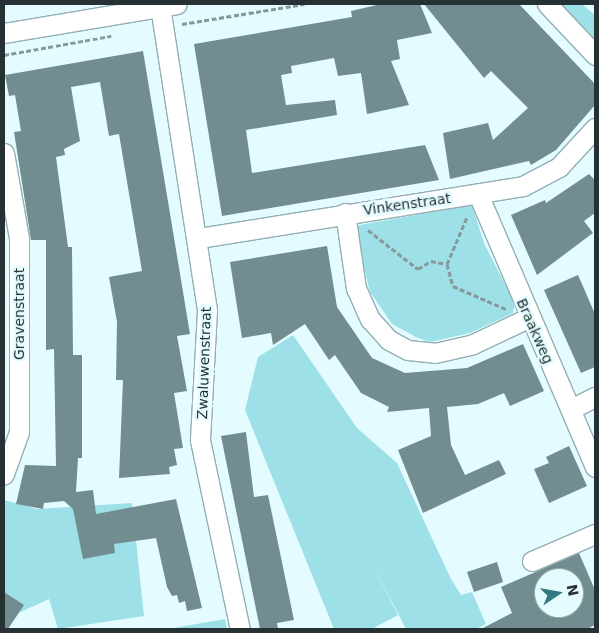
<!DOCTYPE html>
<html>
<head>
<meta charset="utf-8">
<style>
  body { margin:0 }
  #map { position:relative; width:599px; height:633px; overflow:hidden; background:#e4fcff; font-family:"DejaVu Sans",sans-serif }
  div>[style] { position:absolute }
  .green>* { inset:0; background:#9ee0e8 }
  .building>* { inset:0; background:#718d90 }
  .path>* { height:3px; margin-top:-1.5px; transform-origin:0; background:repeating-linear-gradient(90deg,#87999b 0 5px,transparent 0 7.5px) }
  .roads { filter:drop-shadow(1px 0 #93afb3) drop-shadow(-1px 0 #93afb3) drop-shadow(0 1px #93afb3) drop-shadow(0 -1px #93afb3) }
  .minor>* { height:19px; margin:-9.5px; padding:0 9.5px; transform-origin:9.5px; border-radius:9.5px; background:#fff }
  span { translate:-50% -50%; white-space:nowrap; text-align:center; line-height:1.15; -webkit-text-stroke:5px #e4fcff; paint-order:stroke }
  .street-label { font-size:14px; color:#253132 }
  .frame { position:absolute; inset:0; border:5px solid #253132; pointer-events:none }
  .north { position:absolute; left:534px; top:568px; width:50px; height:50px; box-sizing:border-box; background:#e4fcff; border:1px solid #98abad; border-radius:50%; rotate:78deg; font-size:14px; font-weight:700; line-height:20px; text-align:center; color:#253132 }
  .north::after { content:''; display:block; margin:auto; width:18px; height:22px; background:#327a82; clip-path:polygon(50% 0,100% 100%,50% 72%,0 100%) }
</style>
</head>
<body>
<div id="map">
  <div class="green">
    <i style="clip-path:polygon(561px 4px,582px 4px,595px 15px,595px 42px)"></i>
    <i style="clip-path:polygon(472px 205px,484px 243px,515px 304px,513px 313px,470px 333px,430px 342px,418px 338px,392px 324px,370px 292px,354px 226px)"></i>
    <i style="clip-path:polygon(293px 335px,357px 428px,397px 463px,451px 579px,461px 595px,472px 592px,486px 624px,476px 629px,406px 629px,371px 561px,398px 615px,372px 629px,334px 629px,245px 410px,258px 357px)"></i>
    <i style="clip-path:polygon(4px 500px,37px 509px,132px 503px,144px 616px,58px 629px,49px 599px,14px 615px,4px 608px)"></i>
    <i style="clip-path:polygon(225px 619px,227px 629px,168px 629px)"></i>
  </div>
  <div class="building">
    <i style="clip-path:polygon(381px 4px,420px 4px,432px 33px,397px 40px,400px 59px,391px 61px,409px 105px,367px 114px,361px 73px,338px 76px,334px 58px,291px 66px,292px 73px,281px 75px,286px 105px,335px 100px,337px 115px,246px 130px,252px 173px,425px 145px,439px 180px,222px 216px,194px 44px,352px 17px,351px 11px)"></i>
    <i style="clip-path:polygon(424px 4px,519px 4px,595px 84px,595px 105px,556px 150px,531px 165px,529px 161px,450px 179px,443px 133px,488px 123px,493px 140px,528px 108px,491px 71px,484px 78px)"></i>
    <i style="clip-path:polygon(143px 51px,190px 334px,177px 336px,187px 391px,174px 393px,183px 448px,174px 449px,177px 465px,169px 467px,170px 474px,119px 478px,123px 380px,116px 380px,117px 322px,109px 277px,142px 271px,119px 134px,109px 136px,100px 82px,71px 87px,80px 141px,64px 149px,65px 155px,56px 157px,68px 247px,72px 247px,73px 355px,82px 355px,82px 458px,78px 458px,76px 492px,93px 490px,96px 514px,176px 499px,202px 608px,187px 611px,185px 601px,179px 603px,177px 595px,172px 596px,167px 587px,156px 538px,114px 544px,115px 553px,83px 559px,73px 509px,64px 501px,44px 503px,43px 509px,16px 504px,25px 465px,56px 466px,54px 349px,46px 350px,46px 240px,31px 240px,14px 132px,21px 131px,15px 95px,9px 96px,5px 75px)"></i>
    <i style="clip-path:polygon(589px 174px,595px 180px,595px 213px,584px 221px,593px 233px,537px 275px,511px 215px,545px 200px,546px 203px)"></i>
    <i style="clip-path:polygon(327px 246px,337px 307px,372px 358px,405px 373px,467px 368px,523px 344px,544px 391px,510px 406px,504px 393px,478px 404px,447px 407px,451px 445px,465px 475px,499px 460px,506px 474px,423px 513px,398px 450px,431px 436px,429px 408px,387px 412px,389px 407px,361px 393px,335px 355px,329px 360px,305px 324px,273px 345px,271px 333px,242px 338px,230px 262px)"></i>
    <i style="clip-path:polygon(578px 275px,595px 314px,595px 367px,581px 373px,544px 290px)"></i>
    <i style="clip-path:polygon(246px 432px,254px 497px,268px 495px,294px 620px,277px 623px,278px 629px,260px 629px,221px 436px)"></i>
    <i style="clip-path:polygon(569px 446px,587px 486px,549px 503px,534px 469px,549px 463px,546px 457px)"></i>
    <i style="clip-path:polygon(evenodd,579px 553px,595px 590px,595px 625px,587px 629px,481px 629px,512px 613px,501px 587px,579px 553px,544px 578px,574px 578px,574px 608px,544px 608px,544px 578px)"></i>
    <i style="clip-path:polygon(497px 562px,503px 582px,474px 592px,467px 572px)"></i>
    <i style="clip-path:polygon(4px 592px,24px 605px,8px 629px,4px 629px)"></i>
  </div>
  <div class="path">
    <i style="left:182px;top:24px;width:124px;rotate:-9.3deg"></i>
    <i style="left:4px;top:55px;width:109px;rotate:-10.1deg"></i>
    <i style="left:368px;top:230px;width:63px;rotate:38deg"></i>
    <i style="left:418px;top:269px;width:15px;rotate:-32deg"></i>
    <i style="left:431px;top:261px;width:16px;rotate:11deg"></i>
    <i style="left:447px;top:264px;width:23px;rotate:75deg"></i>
    <i style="left:453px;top:286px;width:58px;rotate:23.5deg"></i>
    <i style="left:447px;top:264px;width:51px;rotate:-66.9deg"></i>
  </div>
  <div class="roads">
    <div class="minor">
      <i style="left:547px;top:4px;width:70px;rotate:46.7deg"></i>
      <i style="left:160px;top:6px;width:308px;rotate:81.2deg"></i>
      <i style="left:207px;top:310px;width:130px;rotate:93.1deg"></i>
      <i style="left:200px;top:440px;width:193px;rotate:78.1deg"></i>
      <i style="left:4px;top:33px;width:175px;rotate:-9.5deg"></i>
      <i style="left:4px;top:153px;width:86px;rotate:80deg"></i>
      <i style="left:19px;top:238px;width:194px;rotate:90deg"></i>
      <i style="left:19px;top:432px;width:45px;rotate:109.7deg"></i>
      <i style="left:478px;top:194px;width:297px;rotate:66.8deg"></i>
      <i style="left:345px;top:213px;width:76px;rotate:81.7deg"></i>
      <i style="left:356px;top:288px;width:34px;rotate:66deg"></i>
      <i style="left:370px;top:319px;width:28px;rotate:48deg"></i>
      <i style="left:389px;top:340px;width:21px;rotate:28deg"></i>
      <i style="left:408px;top:350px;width:27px;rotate:6deg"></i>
      <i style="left:435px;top:353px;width:39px;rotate:-13deg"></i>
      <i style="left:473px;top:344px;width:61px;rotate:-25.3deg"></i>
      <i style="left:199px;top:238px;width:328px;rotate:-9.1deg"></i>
      <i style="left:523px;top:186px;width:41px;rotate:-27.8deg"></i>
      <i style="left:559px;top:167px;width:53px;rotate:-47.3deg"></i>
      <i style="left:571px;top:409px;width:27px;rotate:-27deg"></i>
      <i style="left:532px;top:561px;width:69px;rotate:-23.2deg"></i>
    </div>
  </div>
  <div class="street-label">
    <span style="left:407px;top:204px;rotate:-8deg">Vinkenstraat</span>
    <span style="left:19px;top:314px;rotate:-90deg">Gravenstraat</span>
    <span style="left:535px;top:331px;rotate:66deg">Braakweg</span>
    <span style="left:204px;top:363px;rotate:-88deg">Zwaluwenstraat</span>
  </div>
  <div class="frame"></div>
  <div class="north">N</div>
</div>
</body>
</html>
